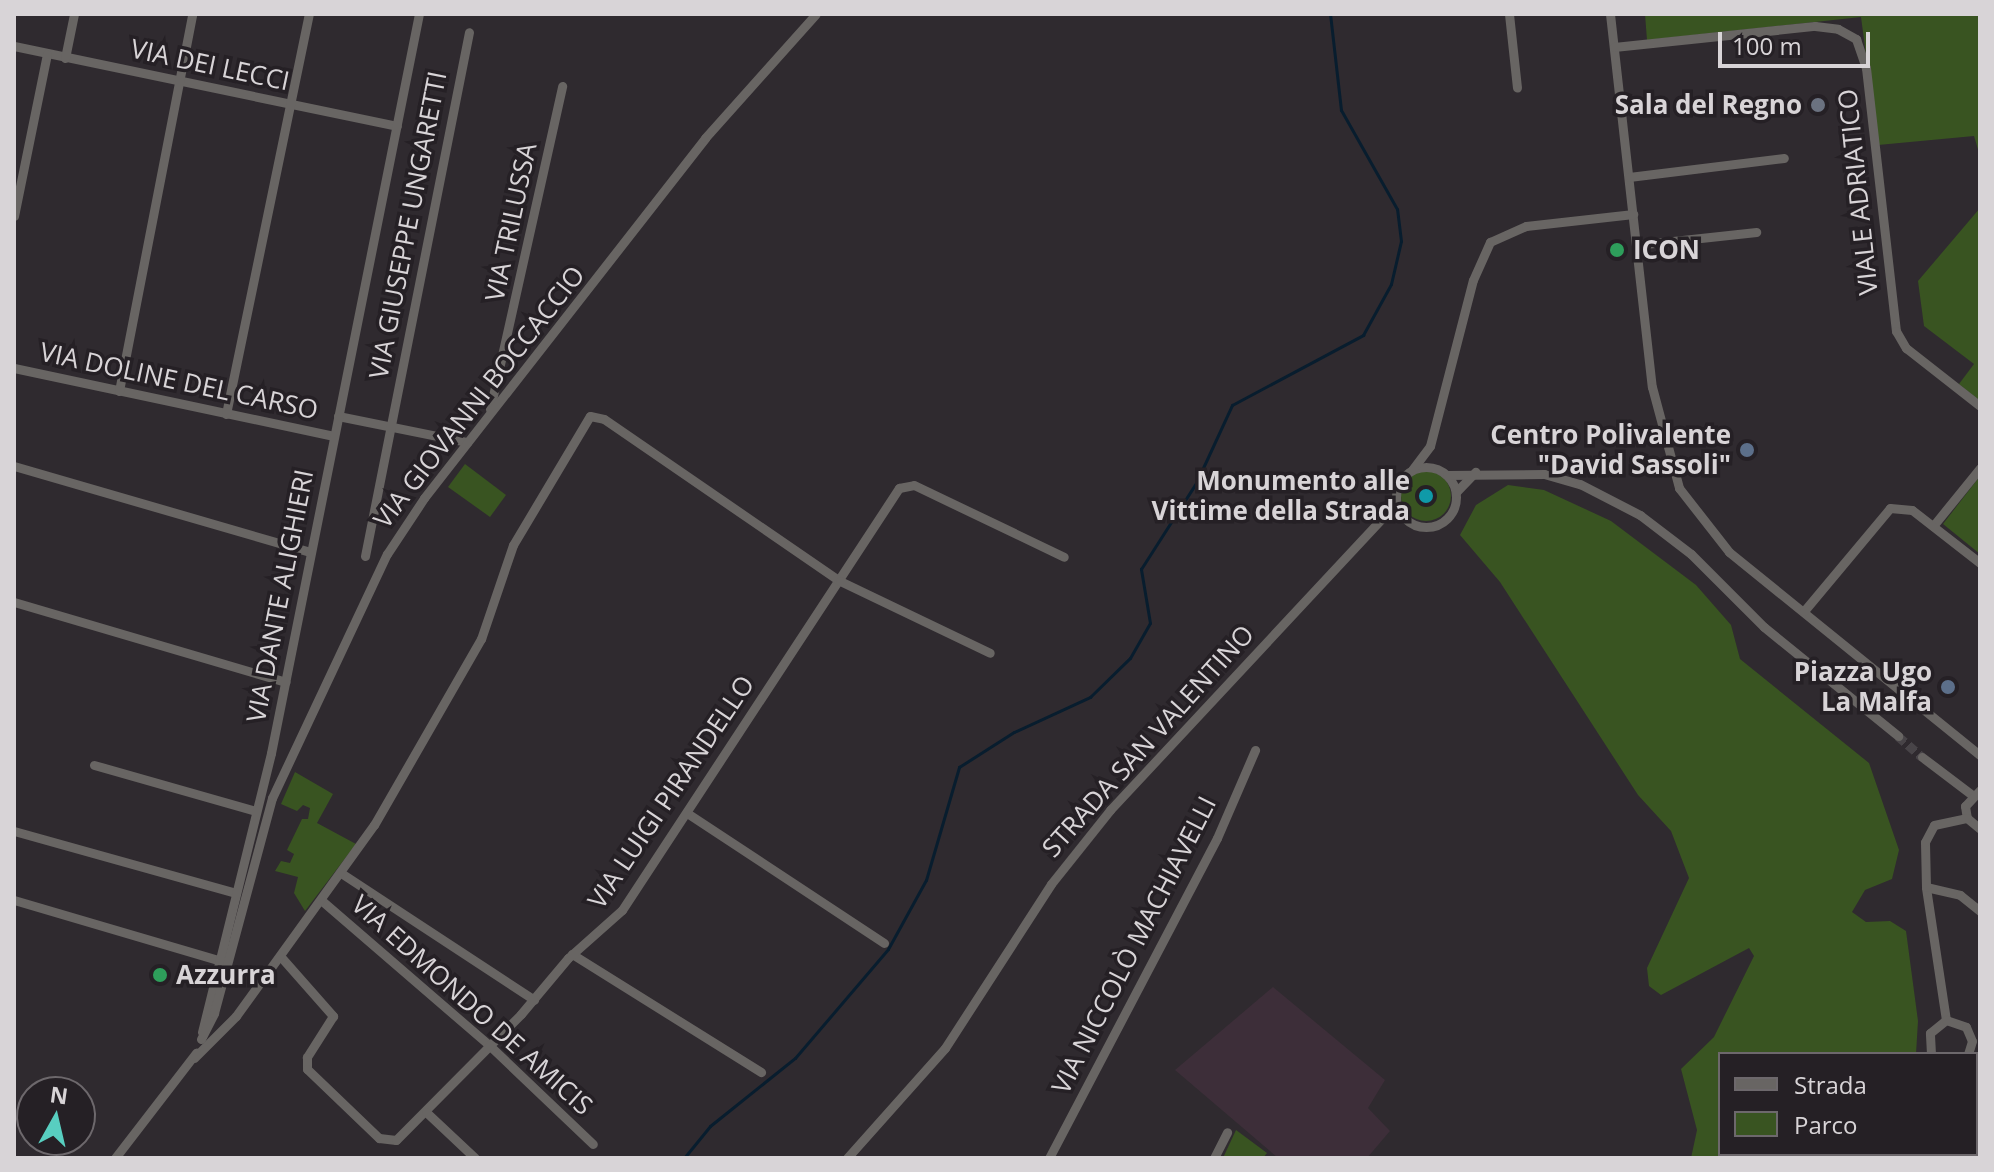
<!DOCTYPE html>
<html>
<head>
<meta charset="utf-8">
<style>
  body { margin:0 }
  #map { position:relative; width:1994px; height:1172px; overflow:hidden; background:#2f2a2f; font-family:"Open Sans",sans-serif }
  div>[style] { position:absolute }
  .industrial>* { inset:0; background:#3d2e39 }
  .green>* { inset:0; background:#395421 }
  .round { border-radius:50% }
  .stream>* { height:3px; margin:-1.5px; padding:0 1.5px; transform-origin:1.5px; border-radius:1.5px; background:#081d2e }
  .minor-tunnel>* { height:9px; margin-top:-4.5px; transform-origin:0; background:repeating-linear-gradient(90deg,#484448 0 9px,transparent 0 13.5px) }
  .minor>* { height:9px; margin:-4.5px; padding:0 4.5px; transform-origin:4.5px; border-radius:4.5px; background:#686563 }
  .minor>.ring { margin:-4.5px; padding:0; box-sizing:content-box; background:none; border:9px solid #686563; border-radius:50% }
  .dots>* { width:22px; height:22px; translate:-50% -50%; box-sizing:border-box; border:4px solid #252025; border-radius:50% }
  span { translate:-50% -50%; white-space:nowrap; text-align:center; line-height:1.15; -webkit-text-stroke:7px #252025; paint-order:stroke }
  .street-label { font-size:26px; color:#d8d4d7 }
  .poi-label { font-size:26px; color:#d8d4d7; font-weight:700 }
  .right { translate:-100% -50%; text-align:right }
  .left { translate:0 -50%; text-align:left }
  .frame { position:absolute; inset:0; border:16px solid #d8d4d7; pointer-events:none }
  .legend { position:absolute; left:1718px; top:1052px; width:260px; height:104px; box-sizing:border-box; background:#252025; border:2px solid #6d686c; margin:0; padding:10px 14px; list-style:none; font-size:24px; color:#d8d4d7 }
  .legend li { display:flex; align-items:center; gap:16px; height:40px }
  .legend b { width:40px; border:2px solid #6d686c }
  .north { position:absolute; left:16px; top:1076px; width:80px; height:80px; box-sizing:border-box; background:#252025; border:2px solid #6d686c; border-radius:50%; rotate:8deg; font-size:22px; font-weight:700; line-height:32px; text-align:center; color:#d8d4d7 }
  .north::after { content:''; display:block; margin:auto; width:28px; height:36px; background:#58cec0; clip-path:polygon(50% 0,100% 100%,50% 72%,0 100%) }
  .scale { position:absolute; left:1718px; top:32px; width:152px; height:36px; box-sizing:border-box; border:4px solid #d8d4d7; border-top:0; padding-left:10px; font-size:24px; line-height:28px; white-space:nowrap; color:#d8d4d7; -webkit-text-stroke:6px #252025; paint-order:stroke }
</style>
</head>
<body>
<div id="map">
  <div class="industrial">
    <i style="clip-path:polygon(1273px 987px,1385px 1080px,1368px 1108px,1390px 1131px,1367px 1158px,1278px 1158px,1175px 1070px)"></i>
  </div>
  <div class="green">
    <i style="clip-path:polygon(1645px 14px,1980px 14px,1980px 156px,1974px 136px,1878px 145px,1861px 17px,1647px 40px)"></i>
    <i style="clip-path:polygon(1980px 208px,1980px 401px,1959px 384px,1974px 364px,1924px 326px,1918px 281px)"></i>
    <i style="clip-path:polygon(465px 464px,506px 495px,490px 517px,448px 487px)"></i>
    <i class="round" style="left:1401px;top:471px;width:50px;height:50px"></i>
    <i style="clip-path:polygon(1980px 476px,1980px 554px,1943px 524px)"></i>
    <i style="clip-path:polygon(1508px 485px,1544px 490px,1611px 521px,1696px 585px,1731px 625px,1740px 659px,1869px 763px,1899px 850px,1892px 879px,1865px 890px,1852px 912px,1866px 922px,1890px 921px,1906px 931px,1918px 1021px,1916px 1054px,1720px 1054px,1720px 1154px,1754px 1154px,1749px 1158px,1691px 1158px,1697px 1130px,1681px 1069px,1714px 1037px,1754px 956px,1749px 948px,1661px 995px,1649px 986px,1647px 968px,1689px 878px,1671px 831px,1638px 795px,1500px 582px,1460px 535px,1476px 505px)"></i>
    <i style="clip-path:polygon(295px 772px,333px 794px,317px 823px,356px 844px,305px 911px,294px 893px,298px 877px,275px 871px,281px 861px,290px 863px,294px 854px,287px 850px,302px 819px,308px 819px,310px 808px,303px 805px,297px 811px,281px 804px)"></i>
    <i style="clip-path:polygon(1236px 1130px,1267px 1153px,1263px 1158px,1223px 1158px)"></i>
  </div>
  <div class="stream">
    <i style="left:1951px;top:1154px;width:4px;rotate:90deg"></i>
    <i style="left:684px;top:1158px;width:41px;rotate:-50.9deg"></i>
    <i style="left:710px;top:1126px;width:109px;rotate:-38.7deg"></i>
    <i style="left:795px;top:1058px;width:143px;rotate:-49.5deg"></i>
    <i style="left:888px;top:949px;width:79px;rotate:-61.2deg"></i>
    <i style="left:926px;top:880px;width:118px;rotate:-73.7deg"></i>
    <i style="left:959px;top:767px;width:65px;rotate:-32.5deg"></i>
    <i style="left:1014px;top:732px;width:84px;rotate:-24.7deg"></i>
    <i style="left:1090px;top:697px;width:56px;rotate:-44.3deg"></i>
    <i style="left:1130px;top:658px;width:40px;rotate:-60.3deg"></i>
    <i style="left:1150px;top:623px;width:55px;rotate:-99.5deg"></i>
    <i style="left:1141px;top:569px;width:102px;rotate:-57.4deg"></i>
    <i style="left:1196px;top:483px;width:86px;rotate:-65.2deg"></i>
    <i style="left:1232px;top:405px;width:149px;rotate:-28.1deg"></i>
    <i style="left:1363px;top:335px;width:58px;rotate:-61.2deg"></i>
    <i style="left:1391px;top:284px;width:44px;rotate:-76.9deg"></i>
    <i style="left:1401px;top:241px;width:32px;rotate:-97deg"></i>
    <i style="left:1397px;top:209px;width:114px;rotate:-119.5deg"></i>
    <i style="left:1341px;top:110px;width:97px;rotate:-96.5deg"></i>
  </div>
  <div class="minor-tunnel">
    <i style="left:1898px;top:736px;width:32px;rotate:41deg"></i>
  </div>
  <div class="minor">
    <i style="left:1509px;top:14px;width:74px;rotate:83.8deg"></i>
    <i style="left:1610px;top:14px;width:375px;rotate:83.6deg"></i>
    <i style="left:1652px;top:387px;width:105px;rotate:75deg"></i>
    <i style="left:1679px;top:488px;width:81px;rotate:52deg"></i>
    <i style="left:1729px;top:552px;width:323px;rotate:39deg"></i>
    <i style="left:14px;top:46px;width:391px;rotate:11.8deg"></i>
    <i style="left:1614px;top:47px;width:202px;rotate:-6deg"></i>
    <i style="left:1815px;top:26px;width:23px;rotate:7deg"></i>
    <i style="left:1838px;top:29px;width:21px;rotate:29deg"></i>
    <i style="left:1856px;top:39px;width:31px;rotate:71deg"></i>
    <i style="left:1866px;top:68px;width:265px;rotate:83.5deg"></i>
    <i style="left:1896px;top:331px;width:20px;rotate:60deg"></i>
    <i style="left:1906px;top:348px;width:94px;rotate:38.1deg"></i>
    <i style="left:65px;top:58px;width:45px;rotate:-78.4deg"></i>
    <i style="left:1629px;top:177px;width:156px;rotate:-7deg"></i>
    <i style="left:14px;top:216px;width:165px;rotate:-78.5deg"></i>
    <i style="left:1636px;top:245px;width:121px;rotate:-6.2deg"></i>
    <i style="left:14px;top:368px;width:327px;rotate:12deg"></i>
    <i style="left:119px;top:391px;width:384px;rotate:-79deg"></i>
    <i style="left:490px;top:409px;width:331px;rotate:-77.4deg"></i>
    <i style="left:226px;top:414px;width:409px;rotate:-78.3deg"></i>
    <i style="left:338px;top:416px;width:132px;rotate:11.4deg"></i>
    <i style="left:14px;top:466px;width:308px;rotate:16.2deg"></i>
    <i class="ring" style="left:1396px;top:467px;width:51px;height:51px"></i>
    <i style="left:1412px;top:470px;width:30px;rotate:-53deg"></i>
    <i style="left:1430px;top:446px;width:171px;rotate:-75.5deg"></i>
    <i style="left:1473px;top:280px;width:42px;rotate:-65.9deg"></i>
    <i style="left:1490px;top:242px;width:39px;rotate:-24deg"></i>
    <i style="left:1526px;top:226px;width:108px;rotate:-6.4deg"></i>
    <i style="left:1447px;top:475px;width:97px;rotate:-0.6deg"></i>
    <i style="left:1544px;top:474px;width:37px;rotate:16deg"></i>
    <i style="left:1580px;top:484px;width:68px;rotate:27.3deg"></i>
    <i style="left:1640px;top:515px;width:64px;rotate:37.4deg"></i>
    <i style="left:1691px;top:554px;width:103px;rotate:45deg"></i>
    <i style="left:1764px;top:627px;width:173px;rotate:39.1deg"></i>
    <i style="left:1456px;top:492px;width:28px;rotate:-46deg"></i>
    <i style="left:1933px;top:526px;width:75px;rotate:-51deg"></i>
    <i style="left:365px;top:556px;width:534px;rotate:-78.77deg"></i>
    <i style="left:14px;top:602px;width:283px;rotate:16.4deg"></i>
    <i style="left:1804px;top:611px;width:134px;rotate:-50.1deg"></i>
    <i style="left:1890px;top:508px;width:22px;rotate:5deg"></i>
    <i style="left:1912px;top:510px;width:86px;rotate:37.9deg"></i>
    <i style="left:1922px;top:757px;width:61px;rotate:37.1deg"></i>
    <i style="left:94px;top:765px;width:168px;rotate:15.9deg"></i>
    <i style="left:1980px;top:790px;width:22px;rotate:133deg"></i>
    <i style="left:1965px;top:806px;width:12px;rotate:81deg"></i>
    <i style="left:1967px;top:818px;width:17px;rotate:40deg"></i>
    <i style="left:687px;top:813px;width:236px;rotate:33.4deg"></i>
    <i style="left:14px;top:831px;width:230px;rotate:15.6deg"></i>
    <i style="left:341px;top:873px;width:231px;rotate:33.3deg"></i>
    <i style="left:1926px;top:887px;width:35px;rotate:13deg"></i>
    <i style="left:1960px;top:895px;width:26px;rotate:39deg"></i>
    <i style="left:14px;top:900px;width:213px;rotate:16.4deg"></i>
    <i style="left:321px;top:900px;width:223px;rotate:40.8deg"></i>
    <i style="left:490px;top:1046px;width:142px;rotate:43.6deg"></i>
    <i style="left:572px;top:954px;width:223px;rotate:32deg"></i>
    <i style="left:281px;top:957px;width:79px;rotate:48.6deg"></i>
    <i style="left:333px;top:1016px;width:49px;rotate:122.4deg"></i>
    <i style="left:307px;top:1057px;width:12px;rotate:90deg"></i>
    <i style="left:307px;top:1069px;width:100px;rotate:43.8deg"></i>
    <i style="left:379px;top:1138px;width:17px;rotate:7deg"></i>
    <i style="left:396px;top:1140px;width:177px;rotate:-45.2deg"></i>
    <i style="left:521px;top:1014px;width:73px;rotate:-50deg"></i>
    <i style="left:568px;top:958px;width:72px;rotate:-41.6deg"></i>
    <i style="left:622px;top:910px;width:505px;rotate:-56.72deg"></i>
    <i style="left:899px;top:488px;width:15px;rotate:-11deg"></i>
    <i style="left:914px;top:485px;width:166px;rotate:25.6deg"></i>
    <i style="left:1946px;top:1020px;width:134px;rotate:-98.6deg"></i>
    <i style="left:1926px;top:887px;width:45px;rotate:-91.3deg"></i>
    <i style="left:1925px;top:842px;width:19px;rotate:-62deg"></i>
    <i style="left:1934px;top:825px;width:34px;rotate:-12deg"></i>
    <i style="left:202px;top:1032px;width:287px;rotate:-76.1deg"></i>
    <i style="left:271px;top:753px;width:754px;rotate:-78.68deg"></i>
    <i style="left:201px;top:1039px;width:29px;rotate:-63deg"></i>
    <i style="left:214px;top:1013px;width:223px;rotate:-74.9deg"></i>
    <i style="left:272px;top:798px;width:270px;rotate:-64.8deg"></i>
    <i style="left:387px;top:554px;width:67px;rotate:-56.5deg"></i>
    <i style="left:424px;top:498px;width:457px;rotate:-52deg"></i>
    <i style="left:705px;top:138px;width:166px;rotate:-48.2deg"></i>
    <i style="left:1931px;top:1054px;width:21px;rotate:-93deg"></i>
    <i style="left:1930px;top:1033px;width:21px;rotate:-39deg"></i>
    <i style="left:1946px;top:1020px;width:21px;rotate:19deg"></i>
    <i style="left:1966px;top:1027px;width:15px;rotate:67deg"></i>
    <i style="left:1972px;top:1041px;width:14px;rotate:107deg"></i>
    <i style="left:194px;top:1058px;width:59px;rotate:-45deg"></i>
    <i style="left:236px;top:1016px;width:236px;rotate:-54.2deg"></i>
    <i style="left:374px;top:825px;width:215px;rotate:-60.1deg"></i>
    <i style="left:481px;top:639px;width:99px;rotate:-71.2deg"></i>
    <i style="left:513px;top:545px;width:150px;rotate:-59.2deg"></i>
    <i style="left:590px;top:416px;width:14px;rotate:12deg"></i>
    <i style="left:604px;top:419px;width:286px;rotate:34.5deg"></i>
    <i style="left:840px;top:581px;width:166px;rotate:25.6deg"></i>
    <i style="left:1976px;top:1062px;width:5px;rotate:37deg"></i>
    <i style="left:426px;top:1112px;width:67px;rotate:43.2deg"></i>
    <i style="left:1976px;top:1140px;width:5px;rotate:37deg"></i>
    <i style="left:1965px;top:1154px;width:4px;rotate:90deg"></i>
    <i style="left:115px;top:1158px;width:133px;rotate:-52.4deg"></i>
    <i style="left:847px;top:1158px;width:147px;rotate:-48.3deg"></i>
    <i style="left:945px;top:1048px;width:195px;rotate:-57.1deg"></i>
    <i style="left:1051px;top:884px;width:95px;rotate:-51.4deg"></i>
    <i style="left:1110px;top:810px;width:420px;rotate:-47deg"></i>
    <i style="left:1049px;top:1158px;width:361px;rotate:-62.3deg"></i>
    <i style="left:1217px;top:838px;width:96px;rotate:-66.6deg"></i>
    <i style="left:1214px;top:1158px;width:29px;rotate:-63deg"></i>
  </div>
  <div class="dots">
    <i style="left:1818px;top:105px;background:#6b7280"></i>
    <i style="left:1617px;top:250px;background:#2e9e5b"></i>
    <i style="left:1747px;top:450px;background:#5c6f8a"></i>
    <i style="left:1426px;top:496px;background:#0f9aa8"></i>
    <i style="left:1948px;top:687px;background:#5c6f8a"></i>
    <i style="left:160px;top:975px;background:#2e9e5b"></i>
  </div>
  <div class="street-label">
    <span style="left:210px;top:65px;rotate:12deg">VIA DEI LECCI</span>
    <span style="left:1858px;top:192px;rotate:-96deg">VIALE ADRIATICO</span>
    <span style="left:511px;top:222px;rotate:-78deg">VIA TRILUSSA</span>
    <span style="left:408px;top:225px;rotate:-79deg">VIA GIUSEPPE UNGARETTI</span>
    <span style="left:179px;top:381px;rotate:12deg">VIA DOLINE DEL CARSO</span>
    <span style="left:479px;top:397px;rotate:-52deg">VIA GIOVANNI BOCCACCIO</span>
    <span style="left:280px;top:596px;rotate:-79deg">VIA DANTE ALIGHIERI</span>
    <span style="left:1148px;top:741px;rotate:-48deg">STRADA SAN VALENTINO</span>
    <span style="left:671px;top:792px;rotate:-56deg">VIA LUIGI PIRANDELLO</span>
    <span style="left:1134px;top:945px;rotate:-63deg">VIA NICCOLÒ MACHIAVELLI</span>
    <span style="left:472px;top:1005px;rotate:42deg">VIA EDMONDO DE AMICIS</span>
  </div>
  <div class="poi-label">
    <span class="right" style="left:1802px;top:105px">Sala del Regno</span>
    <span class="left" style="left:1633px;top:250px">ICON</span>
    <span class="right" style="left:1731px;top:450px">Centro Polivalente<br>"David Sassoli"</span>
    <span class="right" style="left:1410px;top:496px">Monumento alle<br>Vittime della Strada</span>
    <span class="right" style="left:1932px;top:687px">Piazza Ugo<br>La Malfa</span>
    <span class="left" style="left:176px;top:975px">Azzurra</span>
  </div>
  <div class="frame"></div>
  <ul class="legend">
  <li><b style="height:10px;background:#686563"></b>Strada</li>
  <li><b style="height:22px;background:#395421"></b>Parco</li>
  </ul>
  <div class="north">N</div>
  <div class="scale">100 m</div>
</div>
</body>
</html>
